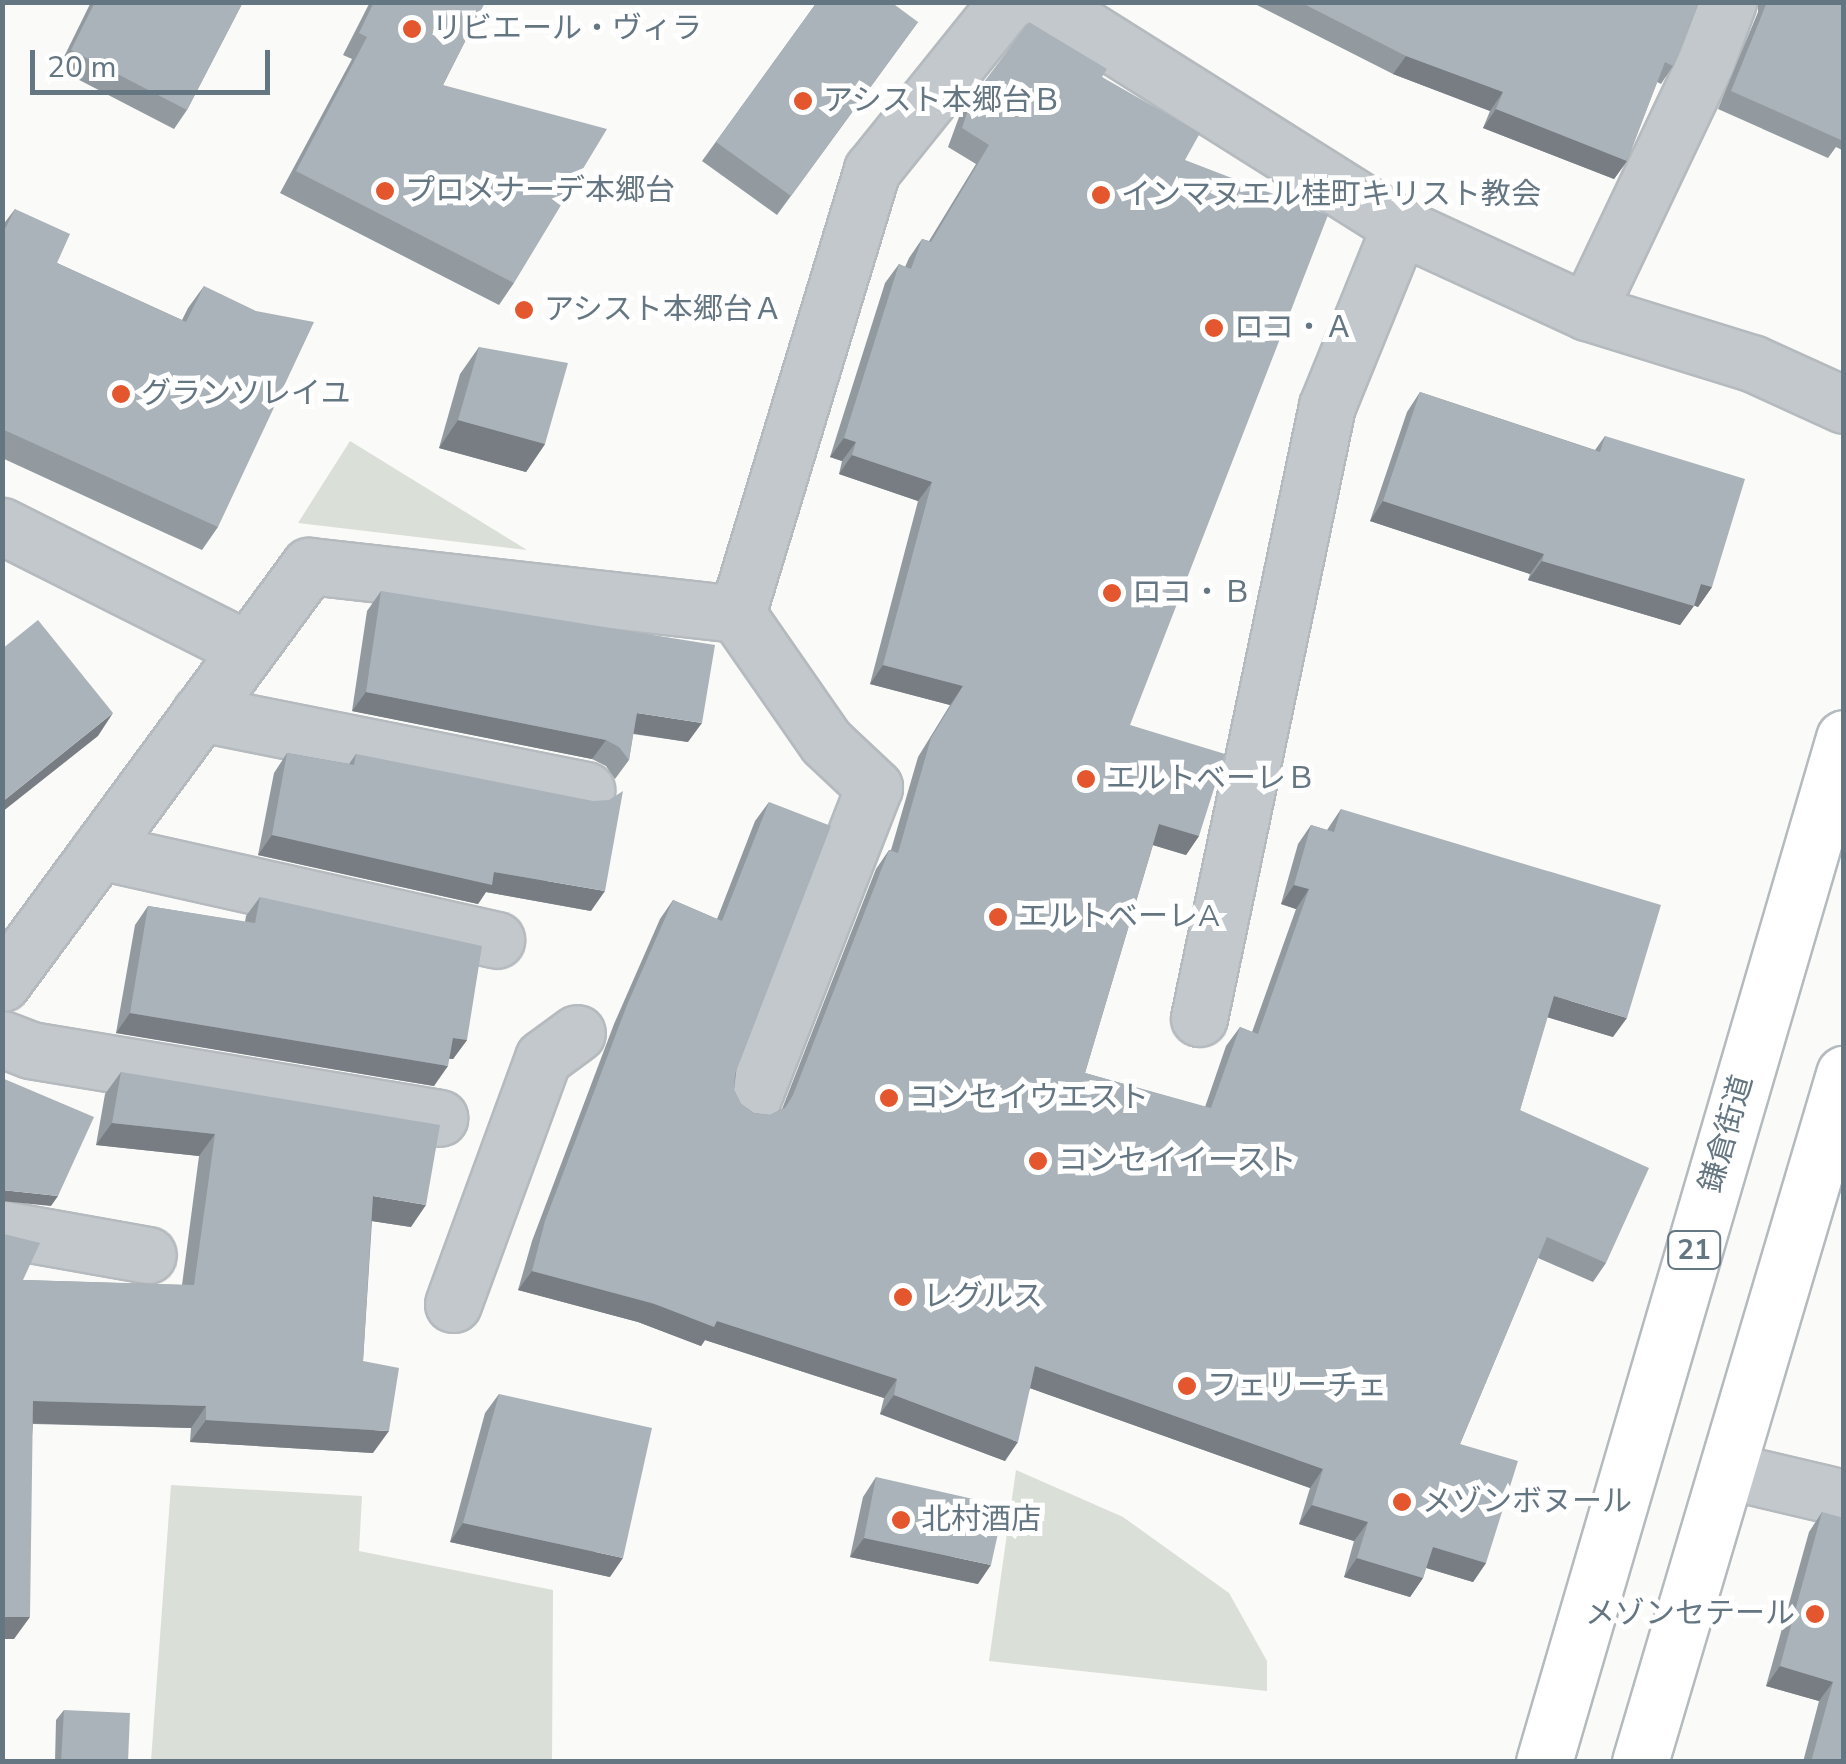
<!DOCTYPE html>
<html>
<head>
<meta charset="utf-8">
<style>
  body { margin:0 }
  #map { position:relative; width:1846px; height:1764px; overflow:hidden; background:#fafaf8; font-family:"Nunito Sans","Noto Sans JP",sans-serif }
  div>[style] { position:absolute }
  .green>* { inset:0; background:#dadfd7 }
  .roads { filter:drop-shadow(2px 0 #b5babe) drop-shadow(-2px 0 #b5babe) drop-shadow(0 2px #b5babe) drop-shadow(0 -2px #b5babe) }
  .minor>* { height:55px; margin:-27.5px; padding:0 27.5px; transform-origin:27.5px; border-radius:27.5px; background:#c3c8cc }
  .major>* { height:55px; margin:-27.5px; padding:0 27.5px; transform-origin:27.5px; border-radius:27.5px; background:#fff }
  .wall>* { inset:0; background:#929a9f }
  .shaded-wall>* { inset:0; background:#777d82 }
  .building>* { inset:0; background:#aab3b9 }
  .dots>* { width:28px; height:28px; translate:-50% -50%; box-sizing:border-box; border:5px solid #fff; border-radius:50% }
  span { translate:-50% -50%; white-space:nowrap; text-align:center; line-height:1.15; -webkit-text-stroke:10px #fff; paint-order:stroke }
  .shield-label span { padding:2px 8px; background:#fff; border:2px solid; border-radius:8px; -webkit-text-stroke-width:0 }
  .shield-label { font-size:28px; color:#657683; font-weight:700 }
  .poi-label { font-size:30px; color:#657683 }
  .left { translate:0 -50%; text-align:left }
  .right { translate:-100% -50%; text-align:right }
  .street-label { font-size:30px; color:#657683 }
  .frame { position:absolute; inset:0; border:5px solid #657683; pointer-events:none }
  .scale { position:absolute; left:30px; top:50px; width:240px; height:45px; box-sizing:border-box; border:5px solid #657683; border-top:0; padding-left:12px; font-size:30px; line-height:35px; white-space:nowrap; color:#657683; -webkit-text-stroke:8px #fff; paint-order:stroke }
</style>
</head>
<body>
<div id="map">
  <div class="green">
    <i style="clip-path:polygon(350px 441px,527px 550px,298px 523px)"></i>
    <i style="clip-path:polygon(1016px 1470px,1123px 1517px,1229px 1593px,1267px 1661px,1267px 1691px,989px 1661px)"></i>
    <i style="clip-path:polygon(171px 1485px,362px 1496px,359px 1551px,553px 1590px,552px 1761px,151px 1761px)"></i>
  </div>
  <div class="roads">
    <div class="minor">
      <i style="left:1044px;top:2px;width:421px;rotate:32.2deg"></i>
      <i style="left:1400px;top:226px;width:206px;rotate:24.7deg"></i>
      <i style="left:1587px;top:312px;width:173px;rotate:17.2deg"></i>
      <i style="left:1752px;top:363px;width:101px;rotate:24.5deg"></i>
      <i style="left:1587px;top:312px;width:278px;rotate:-64.6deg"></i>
      <i style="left:1706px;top:61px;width:63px;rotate:-69.6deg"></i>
      <i style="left:2px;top:526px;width:274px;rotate:26.7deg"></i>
      <i style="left:737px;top:614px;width:464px;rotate:-73.1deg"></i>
      <i style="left:872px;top:170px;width:216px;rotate:-51.2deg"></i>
      <i style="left:200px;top:713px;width:394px;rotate:11.3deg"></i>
      <i style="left:99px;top:851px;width:407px;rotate:12.6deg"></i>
      <i style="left:2px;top:983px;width:518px;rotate:-53.64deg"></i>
      <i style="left:309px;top:566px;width:431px;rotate:6.4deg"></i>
      <i style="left:737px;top:614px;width:156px;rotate:55.2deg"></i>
      <i style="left:826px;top:742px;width:66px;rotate:43.2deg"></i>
      <i style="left:874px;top:787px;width:339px;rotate:111.3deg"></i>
      <i style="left:1199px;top:1018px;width:625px;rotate:-78.19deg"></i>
      <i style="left:1327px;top:406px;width:194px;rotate:-67.9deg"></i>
      <i style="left:2px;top:1039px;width:30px;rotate:21deg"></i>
      <i style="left:30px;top:1050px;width:415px;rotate:9.4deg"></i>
      <i style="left:2px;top:1229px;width:148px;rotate:10.1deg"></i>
      <i style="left:453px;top:1304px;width:262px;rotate:-69.9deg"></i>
      <i style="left:543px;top:1058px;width:42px;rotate:-36.3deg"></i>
      <i style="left:1730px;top:1471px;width:117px;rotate:13.3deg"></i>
    </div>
    <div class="major">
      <i style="left:1544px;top:1762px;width:1067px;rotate:-73.67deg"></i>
      <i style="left:1640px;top:1762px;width:718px;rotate:-73.48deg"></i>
    </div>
  </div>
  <div class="wall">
    <i style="clip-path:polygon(91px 2px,243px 2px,187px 110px,174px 129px,58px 69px)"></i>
    <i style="clip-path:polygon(370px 2px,485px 2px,443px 85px,514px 283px,499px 305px,280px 193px,352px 59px,343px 55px)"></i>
    <i style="clip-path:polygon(817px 2px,918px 22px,777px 215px,702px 161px)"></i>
    <i style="clip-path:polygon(1251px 2px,1699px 2px,1673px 66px,1661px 84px,1657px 82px,1627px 161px,1614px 179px,1483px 128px,1490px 111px,1393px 74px)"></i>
    <i style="clip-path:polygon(1758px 2px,1844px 2px,1844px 151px,1836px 147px,1828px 158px,1718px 109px,1758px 12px)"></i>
    <i style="clip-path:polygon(1102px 77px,1185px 160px,1130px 725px,1199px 836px,1186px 855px,1153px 845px,1085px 1073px,1205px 1107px,1226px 1046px,1240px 1027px,1252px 1032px,1296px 909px,1281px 904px,1298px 844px,1311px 825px,1327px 830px,1341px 809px,1613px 1037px,1547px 1017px,1520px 1110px,1606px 1263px,1593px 1282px,1538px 1258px,1460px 1444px,1486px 1563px,1473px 1582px,1426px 1568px,1423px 1578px,1410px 1597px,1344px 1577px,1354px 1541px,1299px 1524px,1310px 1488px,1030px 1388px,1005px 1461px,880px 1414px,884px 1398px,705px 1340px,701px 1346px,638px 1322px,518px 1290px,532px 1241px,614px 1024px,660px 919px,673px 900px,717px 919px,755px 821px,769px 802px,734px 1090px,741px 1104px,754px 1113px,770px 1115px,782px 1109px,876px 869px,889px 850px,891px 850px,918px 757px,950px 705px,870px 684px,918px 501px,839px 474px,842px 461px,830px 457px,885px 283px,899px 264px,905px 267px,909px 258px,922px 239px,929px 241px,976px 164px,948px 147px,959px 117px,972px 98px)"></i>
    <i style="clip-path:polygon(15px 209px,57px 263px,182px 320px,188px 308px,204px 286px,218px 527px,202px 550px,2px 458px,2px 226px)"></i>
    <i style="clip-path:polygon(479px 347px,545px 444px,526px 472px,439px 448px,460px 374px)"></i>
    <i style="clip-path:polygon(1420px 392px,1595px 450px,1605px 436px,1712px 587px,1698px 607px,1694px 605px,1680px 625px,1528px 580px,1530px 574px,1370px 521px,1407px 412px)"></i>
    <i style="clip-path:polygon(381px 591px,688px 742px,633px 734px,629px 760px,615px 779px,606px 766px,592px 759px,352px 711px,367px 611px)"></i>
    <i style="clip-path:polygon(287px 753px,349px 764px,356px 754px,591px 911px,486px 892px,478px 904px,258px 855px,274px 773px)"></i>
    <i style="clip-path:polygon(260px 897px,467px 1040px,453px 1059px,449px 1059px,434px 1086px,116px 1033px,135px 925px,148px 906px,245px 922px,246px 916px)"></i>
    <i style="clip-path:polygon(121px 1072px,411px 1227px,372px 1221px,363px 1361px,373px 1453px,190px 1442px,191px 1428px,33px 1424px,14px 1639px,2px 1639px,2px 1235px,4px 1234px,23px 1280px,182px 1285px,199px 1156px,96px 1145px,105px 1094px)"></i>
    <i style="clip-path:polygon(499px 1394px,610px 1577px,450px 1542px,485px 1413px)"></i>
    <i style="clip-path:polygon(876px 1477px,978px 1584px,850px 1557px,863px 1497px)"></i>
    <i style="clip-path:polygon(1822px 1512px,1844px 1762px,1803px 1762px,1819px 1701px,1766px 1686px,1809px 1532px)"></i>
    <i style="clip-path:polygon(64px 1710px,128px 1762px,55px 1762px,56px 1720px)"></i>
  </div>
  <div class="shaded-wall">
    <i style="clip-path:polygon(1406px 56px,1503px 92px,1490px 111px,1393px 74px)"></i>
    <i style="clip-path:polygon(1496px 109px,1627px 161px,1614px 179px,1483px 128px)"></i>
    <i style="clip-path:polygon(458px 420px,545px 444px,526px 472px,439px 448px)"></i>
    <i style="clip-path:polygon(844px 438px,856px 442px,842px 461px,830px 457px)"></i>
    <i style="clip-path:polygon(852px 455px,932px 482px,918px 501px,839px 474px)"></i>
    <i style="clip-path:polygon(1383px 501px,1544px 554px,1530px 574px,1370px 521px)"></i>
    <i style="clip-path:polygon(1542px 561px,1694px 606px,1680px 625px,1528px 580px)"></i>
    <i style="clip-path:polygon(1701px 584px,1712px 587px,1698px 607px,1687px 603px)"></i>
    <i style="clip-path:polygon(883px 665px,963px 686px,950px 705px,870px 684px)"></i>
    <i style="clip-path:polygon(366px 692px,606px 740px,592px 759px,352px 711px)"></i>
    <i style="clip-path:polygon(113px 713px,98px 736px,2px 812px,2px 802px)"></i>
    <i style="clip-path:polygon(637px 713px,702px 723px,688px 742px,624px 732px)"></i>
    <i style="clip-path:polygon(1159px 824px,1199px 836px,1186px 855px,1146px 843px)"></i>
    <i style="clip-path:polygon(272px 835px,494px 872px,605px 891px,591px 911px,486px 892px,478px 904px,258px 855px)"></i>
    <i style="clip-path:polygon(1294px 885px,1309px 889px,1296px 909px,1281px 904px)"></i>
    <i style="clip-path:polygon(1554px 996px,1627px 1018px,1613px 1037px,1540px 1015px)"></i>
    <i style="clip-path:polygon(130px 1013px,448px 1066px,434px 1086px,116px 1033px)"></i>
    <i style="clip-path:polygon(453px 1038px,467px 1040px,453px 1059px,439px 1057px)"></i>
    <i style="clip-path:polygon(112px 1123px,215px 1134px,199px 1156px,96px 1145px)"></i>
    <i style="clip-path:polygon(2px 1190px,58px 1196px,51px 1206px,2px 1201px)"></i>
    <i style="clip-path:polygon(373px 1196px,426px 1205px,411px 1227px,358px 1219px)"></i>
    <i style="clip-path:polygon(532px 1271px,717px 1321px,897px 1379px,884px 1398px,705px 1340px,701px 1346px,638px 1322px,518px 1290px)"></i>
    <i style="clip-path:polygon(1035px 1366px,1323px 1469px,1310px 1488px,1021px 1385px)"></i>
    <i style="clip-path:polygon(894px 1395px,1018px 1442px,1005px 1461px,880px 1414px)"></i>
    <i style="clip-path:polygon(33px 1401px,206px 1406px,191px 1428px,18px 1423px)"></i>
    <i style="clip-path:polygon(206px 1420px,389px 1431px,373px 1453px,190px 1442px)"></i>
    <i style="clip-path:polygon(1312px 1505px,1368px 1522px,1354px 1541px,1299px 1524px)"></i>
    <i style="clip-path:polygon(463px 1523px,623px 1558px,610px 1577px,450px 1542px)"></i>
    <i style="clip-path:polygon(864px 1538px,991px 1565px,978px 1584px,850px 1557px)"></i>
    <i style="clip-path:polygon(1433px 1547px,1486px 1563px,1473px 1582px,1420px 1566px)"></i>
    <i style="clip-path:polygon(1357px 1558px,1423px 1578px,1410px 1597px,1344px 1577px)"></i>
    <i style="clip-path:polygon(2px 1617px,30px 1617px,14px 1639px,2px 1639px)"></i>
    <i style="clip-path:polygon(1780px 1666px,1833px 1682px,1819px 1701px,1766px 1686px)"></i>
  </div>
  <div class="building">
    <i style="clip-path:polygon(95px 2px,243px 2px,187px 110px,71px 50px)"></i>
    <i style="clip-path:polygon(374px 2px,485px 2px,443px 85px,607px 129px,514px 283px,296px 171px,367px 37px,359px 33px)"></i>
    <i style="clip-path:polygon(817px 2px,891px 2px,918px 22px,791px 196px,716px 142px)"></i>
    <i style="clip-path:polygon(1300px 2px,1699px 2px,1673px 66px,1665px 62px,1627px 161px,1496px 109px,1503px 92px,1406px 56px)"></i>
    <i style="clip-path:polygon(1767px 2px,1844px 2px,1844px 135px,1841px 140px,1731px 91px)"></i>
    <i style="clip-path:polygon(1029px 22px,1107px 69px,1102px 77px,1200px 133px,1185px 160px,1328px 215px,1130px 725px,1225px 754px,1199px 836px,1159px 824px,1085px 1073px,1211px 1108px,1240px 1027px,1258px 1034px,1309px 889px,1294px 885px,1311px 825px,1334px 832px,1341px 809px,1661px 905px,1627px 1018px,1554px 996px,1520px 1110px,1649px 1168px,1606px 1263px,1547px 1237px,1460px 1444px,1518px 1461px,1486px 1563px,1433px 1547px,1423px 1578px,1357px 1558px,1368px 1522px,1312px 1505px,1323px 1469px,1035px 1366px,1018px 1442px,894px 1395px,897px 1379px,717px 1321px,714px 1327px,652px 1303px,532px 1271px,545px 1221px,627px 1005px,673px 900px,722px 921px,769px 802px,831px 826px,735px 1074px,734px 1090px,741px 1104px,754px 1113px,770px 1115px,785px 1108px,793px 1095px,889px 850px,898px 853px,931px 738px,963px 686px,883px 665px,932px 482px,852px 455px,856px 442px,844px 438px,899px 264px,911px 269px,922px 239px,931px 242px,989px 145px,962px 128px,972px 98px)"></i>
    <i style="clip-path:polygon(15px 209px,70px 234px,57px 263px,186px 322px,204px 286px,256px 311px,314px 322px,218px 527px,2px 429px,2px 235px)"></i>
    <i style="clip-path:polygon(479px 347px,568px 363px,545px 444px,458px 420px)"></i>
    <i style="clip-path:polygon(1420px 392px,1600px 452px,1605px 436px,1745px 479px,1712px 587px,1701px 584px,1694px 606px,1542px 561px,1544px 554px,1383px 501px)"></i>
    <i style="clip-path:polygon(381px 591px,715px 645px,702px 723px,637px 713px,629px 760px,619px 747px,606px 740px,366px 692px)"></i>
    <i style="clip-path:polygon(38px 620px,113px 713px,2px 802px,2px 649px)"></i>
    <i style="clip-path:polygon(287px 753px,354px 765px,356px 754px,593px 801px,609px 800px,623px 791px,605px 891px,494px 872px,492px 885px,272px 835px)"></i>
    <i style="clip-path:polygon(260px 897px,482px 946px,467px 1040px,453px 1038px,448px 1066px,130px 1013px,148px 906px,255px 923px)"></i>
    <i style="clip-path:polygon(121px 1072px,440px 1125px,426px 1205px,373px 1196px,363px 1361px,399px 1368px,389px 1431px,206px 1420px,206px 1406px,33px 1401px,30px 1617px,2px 1617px,4px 1234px,40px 1243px,23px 1280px,194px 1285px,215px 1134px,112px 1123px)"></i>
    <i style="clip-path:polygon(2px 1078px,94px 1117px,58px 1196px,2px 1190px)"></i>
    <i style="clip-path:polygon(499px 1394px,652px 1428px,623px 1558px,463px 1523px)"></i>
    <i style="clip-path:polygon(876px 1477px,1004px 1506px,991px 1565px,864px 1538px)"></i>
    <i style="clip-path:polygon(1822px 1512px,1844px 1518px,1844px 1762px,1811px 1762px,1833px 1682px,1780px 1666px)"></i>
    <i style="clip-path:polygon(64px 1710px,130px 1713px,128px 1762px,61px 1762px)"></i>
  </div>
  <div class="dots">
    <i style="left:412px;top:29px;background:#e4572e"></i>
    <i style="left:803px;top:101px;background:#e4572e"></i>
    <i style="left:385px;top:191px;background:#e4572e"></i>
    <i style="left:1101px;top:195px;background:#e4572e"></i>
    <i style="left:524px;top:310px;background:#e4572e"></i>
    <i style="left:1214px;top:328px;background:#e4572e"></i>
    <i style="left:121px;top:394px;background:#e4572e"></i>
    <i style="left:1112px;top:593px;background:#e4572e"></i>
    <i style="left:1086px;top:779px;background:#e4572e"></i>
    <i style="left:998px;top:917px;background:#e4572e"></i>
    <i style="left:889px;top:1098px;background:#e4572e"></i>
    <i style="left:1038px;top:1161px;background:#e4572e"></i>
    <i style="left:903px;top:1297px;background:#e4572e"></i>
    <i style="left:1187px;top:1386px;background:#e4572e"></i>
    <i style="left:1402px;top:1502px;background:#e4572e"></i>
    <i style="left:901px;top:1520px;background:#e4572e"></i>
    <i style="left:1815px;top:1614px;background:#e4572e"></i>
  </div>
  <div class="shield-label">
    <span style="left:1694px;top:1250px">21</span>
  </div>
  <div class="poi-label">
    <span class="left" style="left:432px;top:29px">リビエール・ヴィラ</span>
    <span class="left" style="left:823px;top:101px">アシスト本郷台Ｂ</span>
    <span class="left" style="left:405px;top:191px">プロメナーデ本郷台</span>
    <span class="left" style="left:1121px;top:195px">インマヌエル桂町キリスト教会</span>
    <span class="left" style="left:544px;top:310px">アシスト本郷台Ａ</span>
    <span class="left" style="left:1234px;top:328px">ロコ・Ａ</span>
    <span class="left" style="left:141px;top:394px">グランソレイユ</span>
    <span class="left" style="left:1132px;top:593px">ロコ・Ｂ</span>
    <span class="left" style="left:1106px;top:779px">エルトベーレＢ</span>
    <span class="left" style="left:1018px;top:917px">エルトベーレA</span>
    <span class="left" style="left:909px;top:1098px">コンセイウエスト</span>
    <span class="left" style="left:1058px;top:1161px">コンセイイースト</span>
    <span class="left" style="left:923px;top:1297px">レグルス</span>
    <span class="left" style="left:1207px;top:1386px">フェリーチェ</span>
    <span class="left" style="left:1422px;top:1502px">メゾンボヌール</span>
    <span class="left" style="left:921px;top:1520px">北村酒店</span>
    <span class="right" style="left:1795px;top:1614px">メゾンセテール</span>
  </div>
  <div class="street-label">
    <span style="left:1727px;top:1134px;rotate:-74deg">鎌倉街道</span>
  </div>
  <div class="frame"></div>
  <div class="scale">20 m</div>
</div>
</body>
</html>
